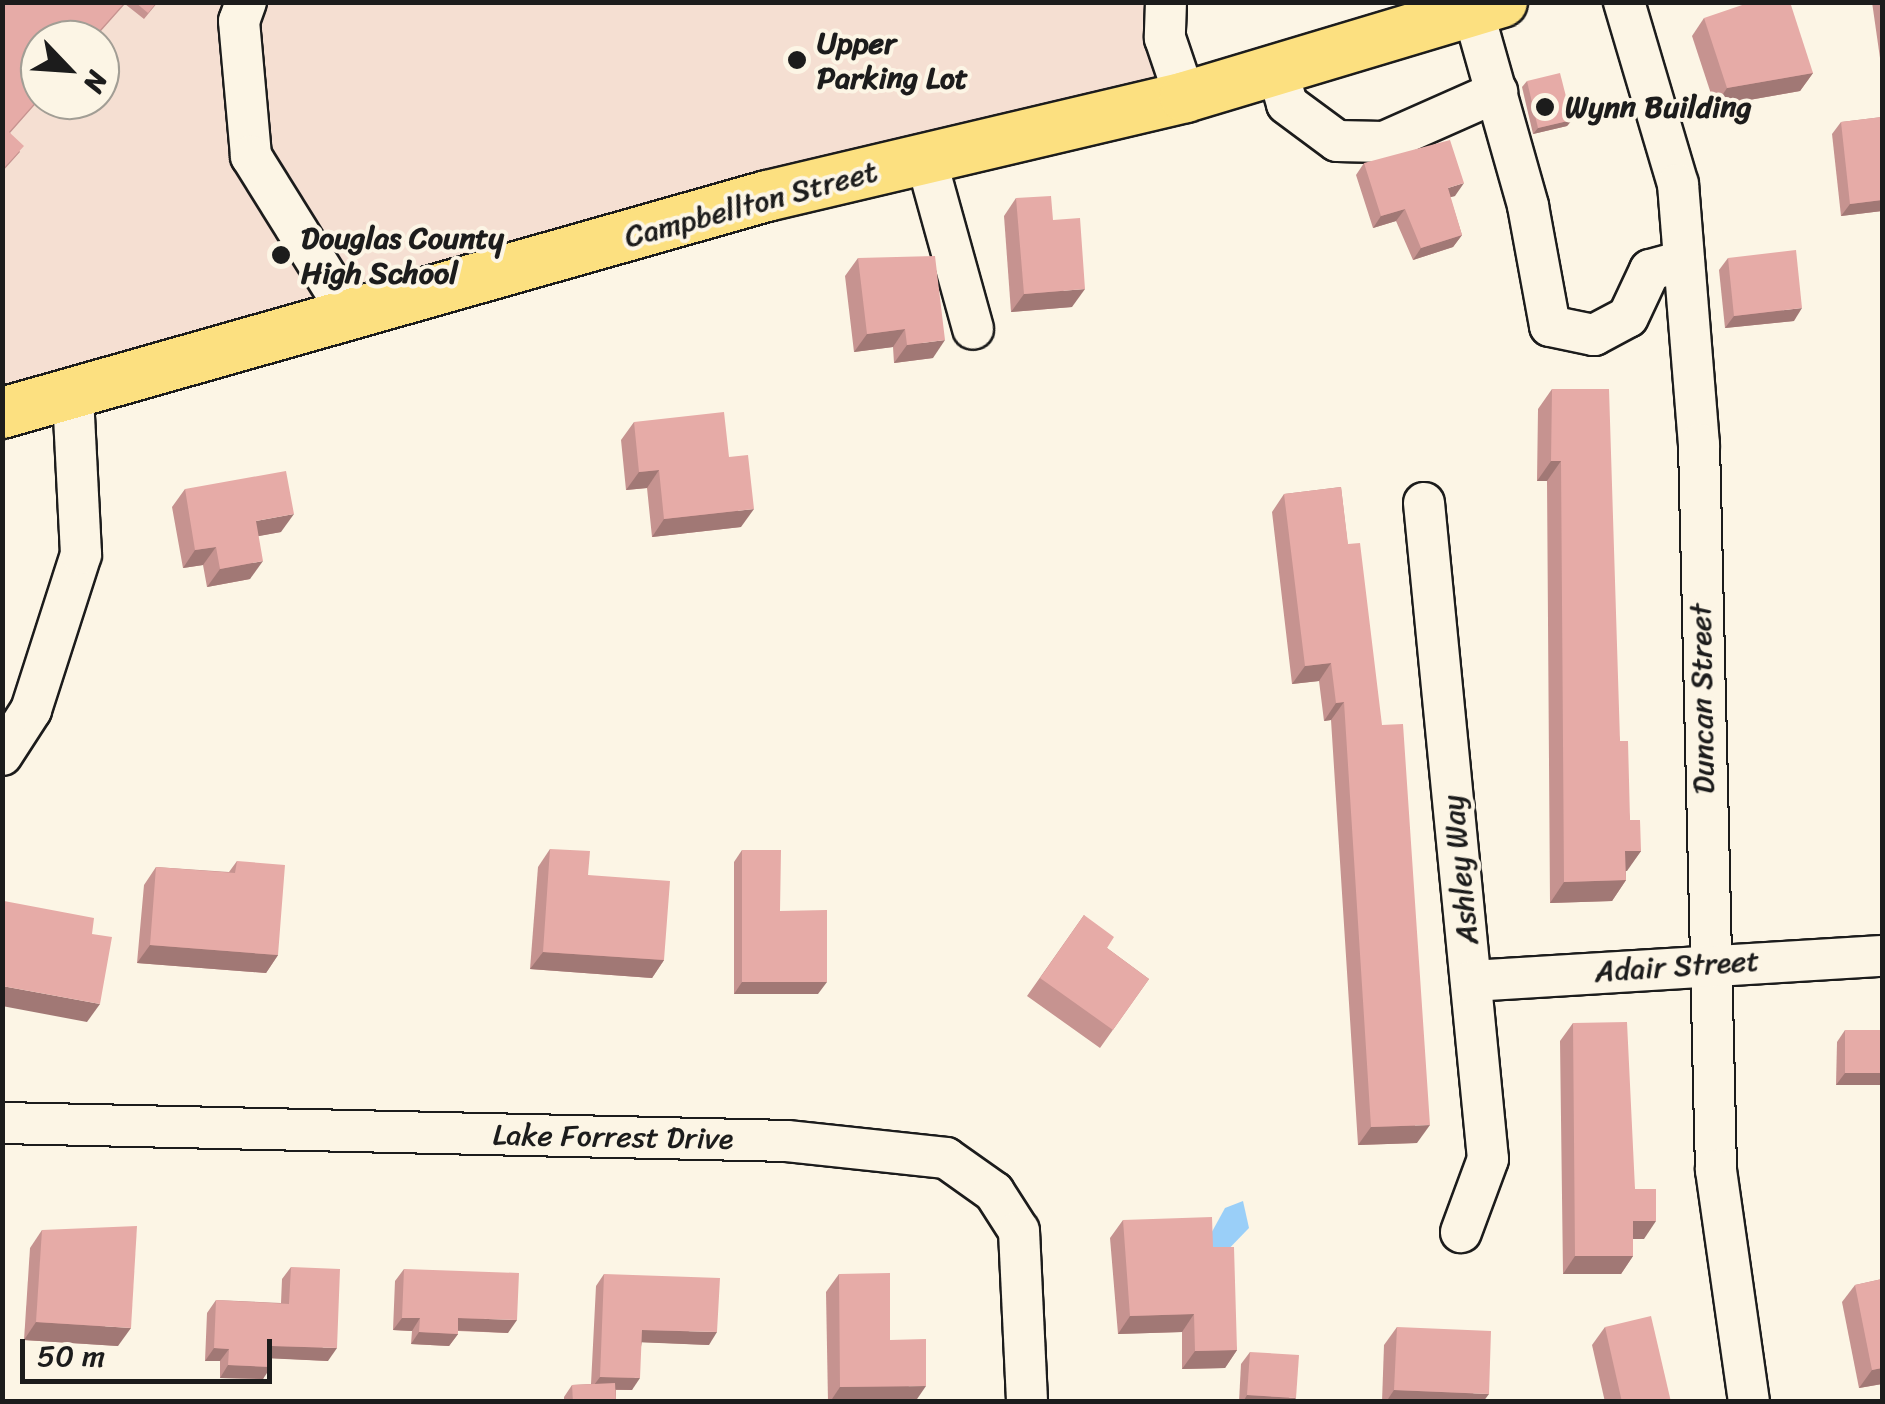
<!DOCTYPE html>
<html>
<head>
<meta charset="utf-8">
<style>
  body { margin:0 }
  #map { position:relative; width:1885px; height:1404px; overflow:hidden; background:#fcf5e5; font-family:Sriracha,sans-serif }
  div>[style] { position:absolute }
  .built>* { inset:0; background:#f5dfd2 }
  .water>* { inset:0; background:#9acff8 }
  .roads { filter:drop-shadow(2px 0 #1c1c1c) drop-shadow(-2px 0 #1c1c1c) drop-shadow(0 2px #1c1c1c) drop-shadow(0 -2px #1c1c1c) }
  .minor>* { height:40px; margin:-20px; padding:0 20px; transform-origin:20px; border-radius:20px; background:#fcf5e5 }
  .major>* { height:50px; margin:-25px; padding:0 25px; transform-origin:25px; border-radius:25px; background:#fce080 }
  .wall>* { inset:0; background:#c69390 }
  .shaded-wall>* { inset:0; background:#a17875 }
  .building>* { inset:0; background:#e6aba7 }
  .dots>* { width:28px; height:28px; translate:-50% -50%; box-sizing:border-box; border:5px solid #fcf5e5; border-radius:50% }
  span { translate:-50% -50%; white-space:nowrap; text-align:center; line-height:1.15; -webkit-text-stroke:8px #fcf5e5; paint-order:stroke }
  .poi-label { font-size:30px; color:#1c1c1c; font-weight:700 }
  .left { translate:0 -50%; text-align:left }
  .street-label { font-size:30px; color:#1c1c1c }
  .frame { position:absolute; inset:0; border:5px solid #1c1c1c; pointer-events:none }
  .north { position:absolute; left:20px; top:20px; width:100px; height:100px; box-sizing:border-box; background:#fcf5e5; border:2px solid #a29e95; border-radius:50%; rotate:115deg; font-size:28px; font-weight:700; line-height:40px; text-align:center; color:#1c1c1c }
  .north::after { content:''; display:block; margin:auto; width:35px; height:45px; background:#1c1c1c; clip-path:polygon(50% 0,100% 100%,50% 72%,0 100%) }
  .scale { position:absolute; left:20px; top:1339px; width:252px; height:45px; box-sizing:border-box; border:5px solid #1c1c1c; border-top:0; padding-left:12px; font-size:30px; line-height:35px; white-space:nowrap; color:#1c1c1c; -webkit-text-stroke:8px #fcf5e5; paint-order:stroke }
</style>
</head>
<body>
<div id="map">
  <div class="built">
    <i style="clip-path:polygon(evenodd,2px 3px,1166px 3px,1185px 97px,3px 410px,2px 3px,40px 40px,100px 40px,100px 100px,40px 100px,40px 40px)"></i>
  </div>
  <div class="water">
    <i style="clip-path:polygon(1243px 1201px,1249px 1228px,1217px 1261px,1208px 1239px,1225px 1208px)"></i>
  </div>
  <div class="roads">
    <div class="minor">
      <i style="left:246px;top:2px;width:20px;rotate:110deg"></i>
      <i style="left:239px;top:21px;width:136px;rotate:84.9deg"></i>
      <i style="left:251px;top:156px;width:187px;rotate:58.1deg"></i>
      <i style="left:1166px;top:2px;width:36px;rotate:92deg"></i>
      <i style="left:1165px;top:38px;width:62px;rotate:71.3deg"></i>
      <i style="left:1624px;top:2px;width:190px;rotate:73.5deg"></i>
      <i style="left:1678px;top:184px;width:261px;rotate:85.4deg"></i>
      <i style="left:1699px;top:444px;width:726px;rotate:88.66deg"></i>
      <i style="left:1716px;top:1170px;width:234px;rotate:81.9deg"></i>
      <i style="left:1473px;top:11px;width:203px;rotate:74.2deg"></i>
      <i style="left:1528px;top:206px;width:122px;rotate:79.6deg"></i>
      <i style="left:1550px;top:326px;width:45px;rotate:11.6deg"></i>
      <i style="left:1594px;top:335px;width:38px;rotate:-28deg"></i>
      <i style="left:1628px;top:317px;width:52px;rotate:-64.9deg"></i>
      <i style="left:1650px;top:270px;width:35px;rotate:-15deg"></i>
      <i style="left:1277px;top:69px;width:36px;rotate:74deg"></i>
      <i style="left:1287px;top:104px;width:62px;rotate:36.5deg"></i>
      <i style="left:1337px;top:141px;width:47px;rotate:1.2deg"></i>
      <i style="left:1384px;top:142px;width:124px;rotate:-23.9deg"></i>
      <i style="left:926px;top:159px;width:176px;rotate:74.5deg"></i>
      <i style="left:1424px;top:503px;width:659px;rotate:84.43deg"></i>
      <i style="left:1488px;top:1159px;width:78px;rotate:110.3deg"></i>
      <i style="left:2px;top:755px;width:54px;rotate:-57.2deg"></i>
      <i style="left:31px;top:710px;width:164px;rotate:-72.2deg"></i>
      <i style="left:81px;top:554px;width:160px;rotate:-92.9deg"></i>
      <i style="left:1471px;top:981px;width:412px;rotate:-3.5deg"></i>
      <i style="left:2px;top:1123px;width:785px;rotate:1.31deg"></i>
      <i style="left:787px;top:1141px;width:160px;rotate:6.1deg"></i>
      <i style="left:946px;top:1158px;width:59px;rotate:35.3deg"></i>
      <i style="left:994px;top:1192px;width:46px;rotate:57.3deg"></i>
      <i style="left:1019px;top:1231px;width:171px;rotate:87.3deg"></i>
    </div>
    <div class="major">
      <i style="left:2px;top:413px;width:795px;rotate:-15.84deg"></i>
      <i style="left:767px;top:196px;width:430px;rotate:-13.3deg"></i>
      <i style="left:1185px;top:97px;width:331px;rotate:-16.7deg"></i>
    </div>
  </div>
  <div class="wall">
    <i style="clip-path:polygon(2px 2px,158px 2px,144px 19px,125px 4px,93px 40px,40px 40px,40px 99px,10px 133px,20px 152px,2px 172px)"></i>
    <i style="clip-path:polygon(1872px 2px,1882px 2px,1882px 72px)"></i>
    <i style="clip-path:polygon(1704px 18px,1813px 73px,1800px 91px,1715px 106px,1692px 36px)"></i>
    <i style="clip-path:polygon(1527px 81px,1572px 120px,1567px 126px,1533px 134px,1522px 87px)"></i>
    <i style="clip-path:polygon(1882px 117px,1882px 211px,1841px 216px,1832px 134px,1841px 122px)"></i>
    <i style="clip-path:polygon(1364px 163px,1455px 196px,1450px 197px,1462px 235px,1453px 247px,1413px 260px,1396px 221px,1373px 228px,1356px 175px)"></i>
    <i style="clip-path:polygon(1016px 198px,1072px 307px,1011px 312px,1004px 216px)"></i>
    <i style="clip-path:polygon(858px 258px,933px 358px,894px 363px,893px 347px,854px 352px,845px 276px)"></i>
    <i style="clip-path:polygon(1728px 258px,1794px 321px,1725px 328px,1719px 270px)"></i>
    <i style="clip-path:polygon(1552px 389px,1620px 741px,1630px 820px,1641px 851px,1626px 871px,1626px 880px,1612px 901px,1550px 903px,1547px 481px,1537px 481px,1538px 409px)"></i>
    <i style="clip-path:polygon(634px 422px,729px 457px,741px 527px,652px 537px,647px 488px,626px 490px,621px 440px)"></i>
    <i style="clip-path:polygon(1341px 487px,1417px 1143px,1358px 1145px,1331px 720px,1324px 721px,1319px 681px,1292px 684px,1272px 512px,1284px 494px)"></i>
    <i style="clip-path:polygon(185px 489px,281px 532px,258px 536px,250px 579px,207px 587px,203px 565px,183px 568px,172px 507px)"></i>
    <i style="clip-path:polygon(550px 849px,588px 875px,664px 960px,652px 978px,530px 969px,538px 867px)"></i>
    <i style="clip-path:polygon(742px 850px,780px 911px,818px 994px,734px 994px,734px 862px)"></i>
    <i style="clip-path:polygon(237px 861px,278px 955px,266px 973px,137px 963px,144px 885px,156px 867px,229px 872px)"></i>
    <i style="clip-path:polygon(1084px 915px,1107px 948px,1149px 979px,1100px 1048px,1027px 996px)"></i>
    <i style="clip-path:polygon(1573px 1023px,1635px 1189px,1644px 1239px,1633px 1239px,1633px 1256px,1621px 1274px,1563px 1274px,1560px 1041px)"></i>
    <i style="clip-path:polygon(1845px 1030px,1882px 1030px,1882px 1085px,1836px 1085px,1837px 1042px)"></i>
    <i style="clip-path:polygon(1123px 1220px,1213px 1247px,1237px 1350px,1225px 1368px,1182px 1369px,1182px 1332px,1118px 1334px,1110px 1238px)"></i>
    <i style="clip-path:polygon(42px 1230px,118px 1346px,24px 1340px,30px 1248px)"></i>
    <i style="clip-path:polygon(291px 1267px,328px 1361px,272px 1358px,263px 1379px,220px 1378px,220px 1361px,205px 1361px,207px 1313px,216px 1300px,281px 1303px,282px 1279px)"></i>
    <i style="clip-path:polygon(404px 1269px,508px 1333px,458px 1331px,458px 1334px,449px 1346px,411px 1344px,412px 1331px,393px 1330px,395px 1281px)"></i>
    <i style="clip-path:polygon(604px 1274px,709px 1345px,642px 1342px,632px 1390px,616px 1390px,616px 1402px,564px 1402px,564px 1397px,572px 1385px,591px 1384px,596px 1286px)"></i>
    <i style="clip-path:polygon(839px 1274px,890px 1340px,915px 1402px,828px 1402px,826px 1292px)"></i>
    <i style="clip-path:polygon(1882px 1279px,1882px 1384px,1859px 1388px,1842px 1302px,1855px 1285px)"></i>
    <i style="clip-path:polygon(1397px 1327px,1483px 1402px,1382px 1402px,1384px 1345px)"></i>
    <i style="clip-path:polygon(1605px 1327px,1671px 1402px,1605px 1402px,1592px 1345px)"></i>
    <i style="clip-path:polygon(1250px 1352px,1293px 1402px,1239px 1402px,1241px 1364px)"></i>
  </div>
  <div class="shaded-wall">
    <i style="clip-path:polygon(1813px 73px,1800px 91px,1715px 106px,1727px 88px)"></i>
    <i style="clip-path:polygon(1572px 120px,1567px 126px,1533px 134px,1538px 128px)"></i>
    <i style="clip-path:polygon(1464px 183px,1455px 196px,1439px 200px,1448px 188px)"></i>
    <i style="clip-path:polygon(1882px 200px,1882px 211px,1841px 216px,1850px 204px)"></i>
    <i style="clip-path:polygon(1405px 209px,1396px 221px,1373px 228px,1381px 216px)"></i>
    <i style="clip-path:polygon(1462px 235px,1453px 247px,1413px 260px,1421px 248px)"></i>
    <i style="clip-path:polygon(1085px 289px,1072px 307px,1011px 312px,1024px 294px)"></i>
    <i style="clip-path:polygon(1802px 308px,1794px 321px,1725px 328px,1734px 316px)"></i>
    <i style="clip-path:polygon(905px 329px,893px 347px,854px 352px,867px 334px)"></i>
    <i style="clip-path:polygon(945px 340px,933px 358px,894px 363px,907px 345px)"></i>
    <i style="clip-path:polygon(1551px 461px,1561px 461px,1547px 481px,1537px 481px)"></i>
    <i style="clip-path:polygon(659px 470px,647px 488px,626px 490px,639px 472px)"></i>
    <i style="clip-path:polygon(754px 509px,741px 527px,652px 537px,664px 519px)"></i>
    <i style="clip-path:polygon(294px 514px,281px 532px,243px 539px,256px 521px)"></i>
    <i style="clip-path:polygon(216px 547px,203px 565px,183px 568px,195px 550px)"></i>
    <i style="clip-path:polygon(263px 561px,250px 579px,207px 587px,220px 569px)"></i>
    <i style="clip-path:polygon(1331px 663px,1319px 681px,1292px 684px,1305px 666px)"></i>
    <i style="clip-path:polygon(1344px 702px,1331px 720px,1324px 721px,1336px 703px)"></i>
    <i style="clip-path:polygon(1625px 851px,1641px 851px,1627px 871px,1611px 871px)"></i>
    <i style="clip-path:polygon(1626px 880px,1612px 901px,1550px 903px,1564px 882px)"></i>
    <i style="clip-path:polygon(150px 945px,278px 955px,266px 973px,137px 963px)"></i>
    <i style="clip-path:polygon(543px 952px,664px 960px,652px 978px,530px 969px)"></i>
    <i style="clip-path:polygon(742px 982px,827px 982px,818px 994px,734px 994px)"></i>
    <i style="clip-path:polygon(2px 986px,100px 1004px,87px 1022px,2px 1006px)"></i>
    <i style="clip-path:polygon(1845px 1073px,1882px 1073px,1882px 1085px,1836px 1085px)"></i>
    <i style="clip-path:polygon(1430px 1125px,1417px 1143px,1358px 1145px,1371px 1127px)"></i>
    <i style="clip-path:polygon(1633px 1221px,1656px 1221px,1644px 1239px,1621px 1239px)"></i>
    <i style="clip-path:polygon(1575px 1256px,1633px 1256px,1621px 1274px,1563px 1274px)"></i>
    <i style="clip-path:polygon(1194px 1314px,1182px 1332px,1118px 1334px,1130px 1316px)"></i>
    <i style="clip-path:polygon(402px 1318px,420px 1318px,412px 1331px,393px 1330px)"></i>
    <i style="clip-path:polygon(458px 1318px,517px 1320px,508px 1333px,450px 1330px)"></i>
    <i style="clip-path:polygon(36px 1322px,131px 1328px,118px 1346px,24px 1340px)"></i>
    <i style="clip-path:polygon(642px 1330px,717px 1332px,709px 1345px,634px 1342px)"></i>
    <i style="clip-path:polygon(419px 1332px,458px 1334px,449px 1346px,411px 1344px)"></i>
    <i style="clip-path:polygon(272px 1346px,337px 1348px,328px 1361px,263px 1358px)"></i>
    <i style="clip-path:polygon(214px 1348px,229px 1349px,220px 1361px,205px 1361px)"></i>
    <i style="clip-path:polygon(1237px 1350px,1225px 1368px,1182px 1369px,1195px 1351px)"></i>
    <i style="clip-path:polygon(228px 1365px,271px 1367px,263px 1379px,220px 1378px)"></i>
    <i style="clip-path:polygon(1882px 1368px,1882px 1384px,1859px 1388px,1872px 1370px)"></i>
    <i style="clip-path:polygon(600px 1377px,640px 1378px,632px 1390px,591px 1389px)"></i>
    <i style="clip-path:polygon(926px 1386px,915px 1402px,830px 1402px,840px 1387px)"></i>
    <i style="clip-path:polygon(1394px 1390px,1489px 1394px,1483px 1402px,1386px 1402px)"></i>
    <i style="clip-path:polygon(1247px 1395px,1296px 1398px,1293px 1402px,1243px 1402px)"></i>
  </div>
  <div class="building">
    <i style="clip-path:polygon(2px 2px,125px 2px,91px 40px,40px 40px,40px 97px,9px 132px,24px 146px,2px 170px)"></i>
    <i style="clip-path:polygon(135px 2px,157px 2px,148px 13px)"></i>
    <i style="clip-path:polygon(1751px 2px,1790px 2px,1813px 73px,1727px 88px,1704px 18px)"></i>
    <i style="clip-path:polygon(1560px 73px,1572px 120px,1538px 128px,1527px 81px)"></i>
    <i style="clip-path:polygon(1882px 117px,1882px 200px,1850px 204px,1841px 122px)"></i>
    <i style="clip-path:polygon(1450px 140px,1464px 183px,1448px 188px,1462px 235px,1421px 248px,1405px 209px,1381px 216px,1364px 163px)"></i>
    <i style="clip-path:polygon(1051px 196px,1053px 220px,1080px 218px,1085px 289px,1024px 294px,1016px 198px)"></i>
    <i style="clip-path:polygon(1796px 250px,1802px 308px,1734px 316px,1728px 258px)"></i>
    <i style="clip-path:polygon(935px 256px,945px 340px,907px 345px,905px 329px,867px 334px,858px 258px)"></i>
    <i style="clip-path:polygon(1552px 389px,1609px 389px,1620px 741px,1628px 741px,1630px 820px,1640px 820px,1641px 851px,1625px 851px,1626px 880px,1564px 882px,1561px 461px,1551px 461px)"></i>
    <i style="clip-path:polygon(724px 412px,729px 457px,748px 455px,754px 509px,664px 519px,659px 470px,639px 472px,634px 422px)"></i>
    <i style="clip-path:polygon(286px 471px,294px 514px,256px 521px,263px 561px,220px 569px,216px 547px,195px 550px,185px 489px)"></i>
    <i style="clip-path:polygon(1341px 487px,1348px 544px,1360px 543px,1382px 725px,1403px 724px,1430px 1125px,1371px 1127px,1344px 702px,1336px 703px,1331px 663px,1305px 666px,1284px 494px)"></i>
    <i style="clip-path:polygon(550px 849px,590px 851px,588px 875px,670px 881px,664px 960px,543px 952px)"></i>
    <i style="clip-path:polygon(742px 850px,781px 850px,780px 911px,827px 910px,827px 982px,742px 982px)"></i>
    <i style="clip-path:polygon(237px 861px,285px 865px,278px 955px,150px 945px,156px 867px,235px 873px)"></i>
    <i style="clip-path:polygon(4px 901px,94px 918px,92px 934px,112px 937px,100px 1004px,2px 986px)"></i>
    <i style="clip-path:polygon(1084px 915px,1114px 937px,1107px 948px,1149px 979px,1113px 1030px,1040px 978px)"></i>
    <i style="clip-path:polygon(1627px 1022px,1635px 1189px,1656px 1189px,1656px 1221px,1633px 1221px,1633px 1256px,1575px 1256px,1573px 1023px)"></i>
    <i style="clip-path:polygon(1845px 1030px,1882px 1030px,1882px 1073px,1845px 1073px)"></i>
    <i style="clip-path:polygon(1212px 1217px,1213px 1247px,1234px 1247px,1237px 1350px,1195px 1351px,1194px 1314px,1130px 1316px,1123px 1220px)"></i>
    <i style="clip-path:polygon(137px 1226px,131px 1328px,36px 1322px,42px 1230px)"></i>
    <i style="clip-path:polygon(291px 1267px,340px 1269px,337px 1348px,272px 1346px,271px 1367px,228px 1365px,229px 1349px,214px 1348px,216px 1300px,289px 1304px)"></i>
    <i style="clip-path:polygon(404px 1269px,519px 1273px,517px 1320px,458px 1318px,458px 1334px,419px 1332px,420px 1318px,402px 1318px)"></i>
    <i style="clip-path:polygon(890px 1273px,890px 1340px,926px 1339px,926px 1386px,840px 1387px,839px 1274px)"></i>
    <i style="clip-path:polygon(604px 1274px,720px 1278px,717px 1332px,642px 1330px,640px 1378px,600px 1377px)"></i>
    <i style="clip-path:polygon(1882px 1279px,1882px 1368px,1872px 1370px,1855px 1285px)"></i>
    <i style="clip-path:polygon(1651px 1316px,1671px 1402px,1622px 1402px,1605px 1327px)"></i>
    <i style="clip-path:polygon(1397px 1327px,1491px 1331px,1489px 1394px,1394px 1390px)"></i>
    <i style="clip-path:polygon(1250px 1352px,1299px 1355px,1296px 1398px,1247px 1395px)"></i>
    <i style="clip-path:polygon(615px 1383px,616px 1402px,573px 1402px,572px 1385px)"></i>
  </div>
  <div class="dots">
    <i style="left:797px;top:60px;background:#1c1c1c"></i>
    <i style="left:1545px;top:107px;background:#1c1c1c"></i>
    <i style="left:281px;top:255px;background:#1c1c1c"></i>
  </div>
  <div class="poi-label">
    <span class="left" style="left:817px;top:60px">Upper<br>Parking Lot</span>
    <span class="left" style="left:1565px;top:107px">Wynn Building</span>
    <span class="left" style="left:301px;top:255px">Douglas County<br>High School</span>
  </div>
  <div class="street-label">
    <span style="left:751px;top:204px;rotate:-15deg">Campbellton Street</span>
    <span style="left:1702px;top:699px;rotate:-91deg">Duncan Street</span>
    <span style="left:1460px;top:870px;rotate:-96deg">Ashley Way</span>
    <span style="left:1677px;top:966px;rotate:-4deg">Adair Street</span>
    <span style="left:613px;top:1137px;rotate:1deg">Lake Forrest Drive</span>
  </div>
  <div class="frame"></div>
  <div class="north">N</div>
  <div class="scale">50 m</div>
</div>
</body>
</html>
